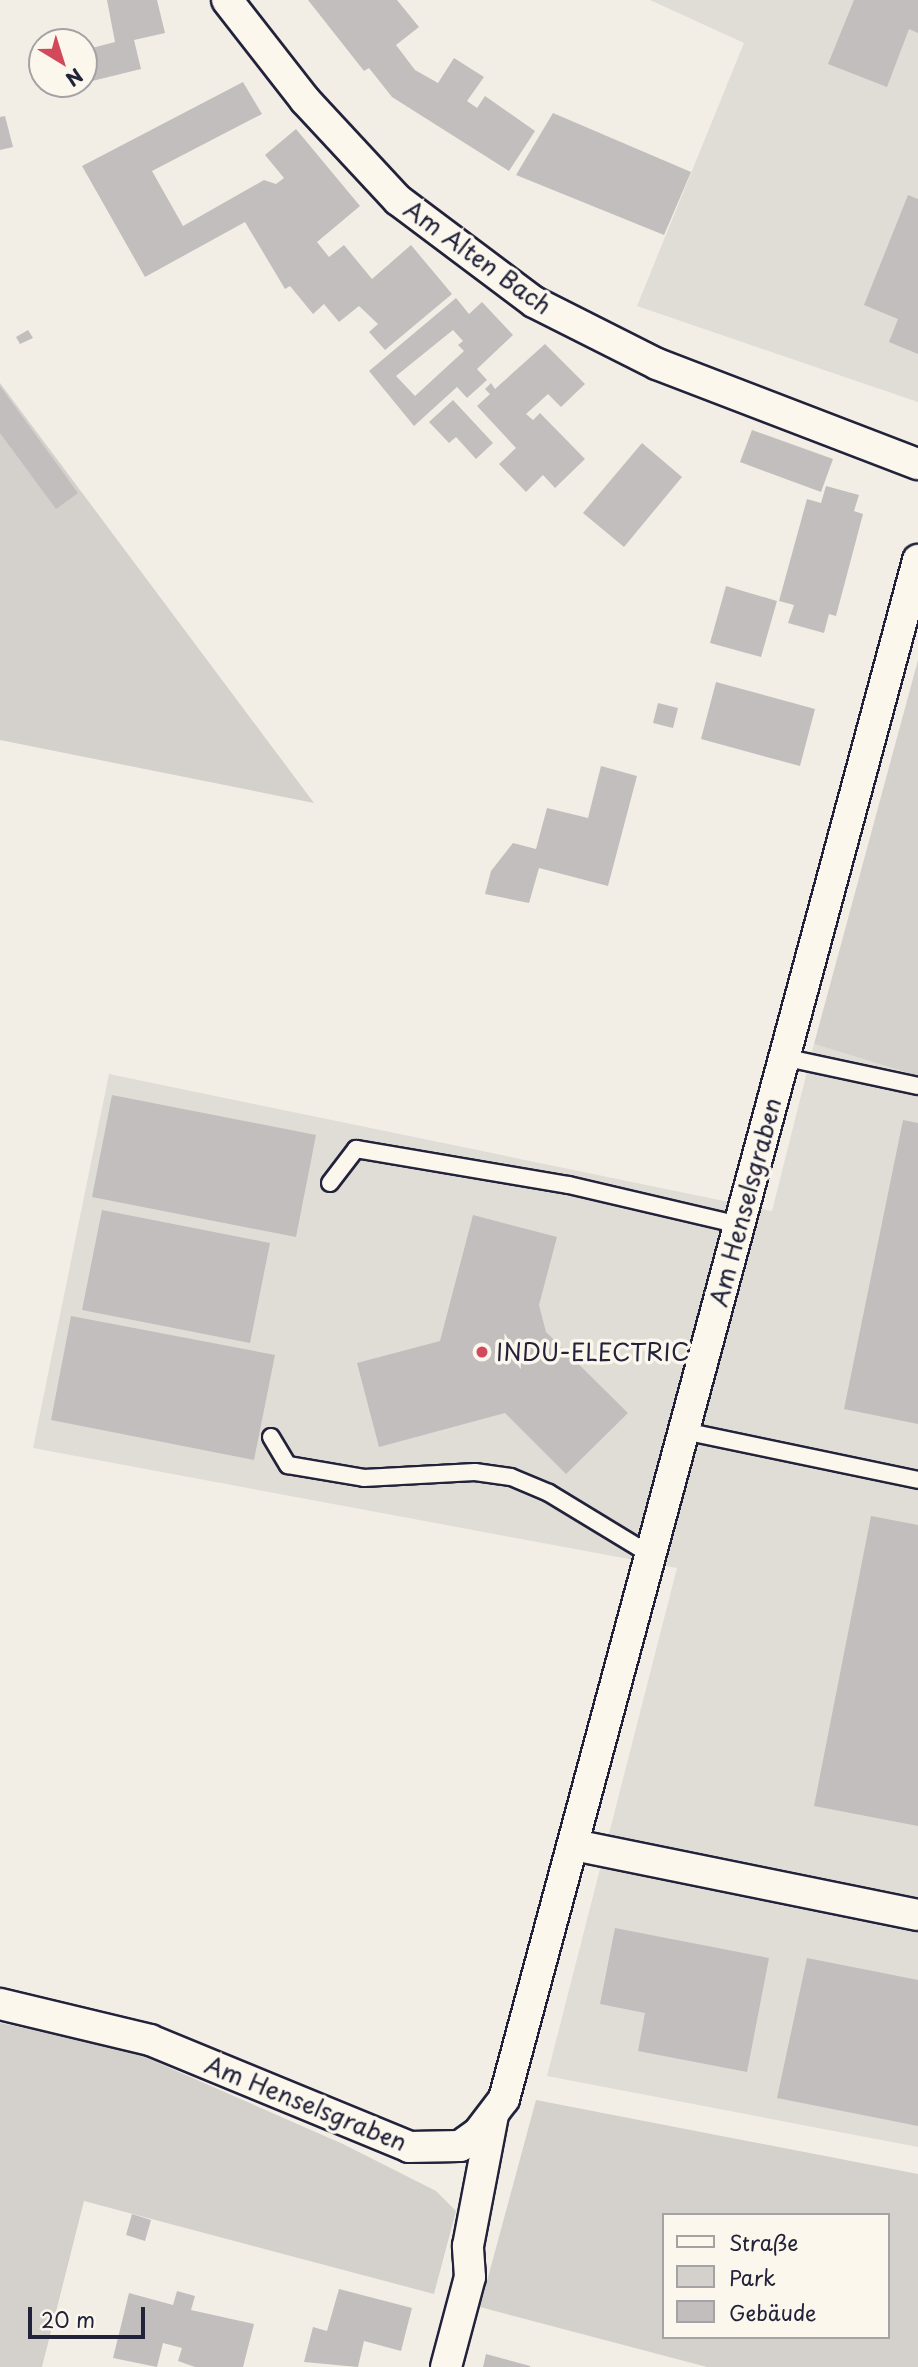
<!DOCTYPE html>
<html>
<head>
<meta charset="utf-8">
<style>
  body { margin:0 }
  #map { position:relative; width:918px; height:2367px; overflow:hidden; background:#f2eee5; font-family:"Playpen Sans",sans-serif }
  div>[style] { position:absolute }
  .built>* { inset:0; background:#e0dcd6 }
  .green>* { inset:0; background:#d4d1cc }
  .building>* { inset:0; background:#c2bebe }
  .roads { filter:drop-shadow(2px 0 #22223b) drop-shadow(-2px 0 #22223b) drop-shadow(0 2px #22223b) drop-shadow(0 -2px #22223b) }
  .lane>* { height:16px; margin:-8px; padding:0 8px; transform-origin:8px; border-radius:8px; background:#fbf7ec }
  .street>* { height:30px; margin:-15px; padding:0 15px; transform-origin:15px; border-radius:15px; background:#fbf7ec }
  .dots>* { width:19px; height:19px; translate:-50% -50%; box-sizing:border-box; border:4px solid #fbf7ec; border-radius:50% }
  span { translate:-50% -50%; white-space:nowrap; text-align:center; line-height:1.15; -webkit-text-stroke:7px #fbf7ec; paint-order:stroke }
  .street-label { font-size:24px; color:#22223b }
  .poi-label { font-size:24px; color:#22223b }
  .left { translate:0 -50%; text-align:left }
  .legend { position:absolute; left:662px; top:2213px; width:228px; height:126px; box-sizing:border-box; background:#fbf7ec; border:2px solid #a4a2a5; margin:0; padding:9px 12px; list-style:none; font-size:21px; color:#22223b }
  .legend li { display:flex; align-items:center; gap:14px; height:35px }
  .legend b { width:35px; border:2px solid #a4a2a5 }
  .north { position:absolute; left:28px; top:28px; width:70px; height:70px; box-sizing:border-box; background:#fbf7ec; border:2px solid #a4a2a5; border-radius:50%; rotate:142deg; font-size:19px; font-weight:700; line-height:28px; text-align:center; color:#22223b }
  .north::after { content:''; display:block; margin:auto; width:24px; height:32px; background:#d1495b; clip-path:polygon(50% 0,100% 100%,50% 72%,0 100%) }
  .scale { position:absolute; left:28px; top:2307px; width:117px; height:32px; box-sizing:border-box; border:4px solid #22223b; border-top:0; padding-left:9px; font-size:21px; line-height:24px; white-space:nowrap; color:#22223b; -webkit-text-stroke:5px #fbf7ec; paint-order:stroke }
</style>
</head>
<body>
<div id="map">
  <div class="built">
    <i style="clip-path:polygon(650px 0,918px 0,918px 402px,637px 306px,744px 43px)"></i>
    <i style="clip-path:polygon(814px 1044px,918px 1076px,918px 2147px,547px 2076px,677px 1568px,33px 1448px,109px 1074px,772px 1211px)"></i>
  </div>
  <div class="green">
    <i style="clip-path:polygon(0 383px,314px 803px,0 740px)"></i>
    <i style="clip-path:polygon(918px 660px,918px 1076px,814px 1044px)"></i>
    <i style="clip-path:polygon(0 2023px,122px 2047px,343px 2144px,436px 2191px,456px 2211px,434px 2294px,84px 2201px,42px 2367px,0 2367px)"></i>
    <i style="clip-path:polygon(evenodd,536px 2100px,918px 2174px,918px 2367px,707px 2367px,480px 2307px,536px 2100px,664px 2215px,888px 2215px,888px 2337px,664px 2337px,664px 2215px)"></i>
  </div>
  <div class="building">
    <i style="clip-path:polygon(107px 0,157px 0,165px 33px,134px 40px,141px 69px,84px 83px,84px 50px,115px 42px)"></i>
    <i style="clip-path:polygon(308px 0,397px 0,419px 27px,396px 45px,415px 70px,438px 83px,454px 58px,484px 77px,467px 101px,477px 108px,485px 96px,535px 131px,509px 171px,392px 97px,369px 68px,364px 71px)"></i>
    <i style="clip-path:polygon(854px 0,918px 0,918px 33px,909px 29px,887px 87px,828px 64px)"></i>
    <i style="clip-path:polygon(243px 82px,262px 114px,152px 171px,183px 226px,264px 180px,276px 184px,284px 178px,265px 155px,296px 129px,360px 206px,317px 242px,329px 257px,344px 245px,372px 279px,411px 245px,452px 294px,385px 350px,369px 332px,378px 324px,359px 306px,339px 322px,324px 304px,313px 314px,290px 286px,285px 289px,245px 222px,145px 277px,82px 166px)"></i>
    <i style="clip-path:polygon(553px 113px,691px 172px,664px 235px,516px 175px)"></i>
    <i style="clip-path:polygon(5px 116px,13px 147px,0 150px,0 117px)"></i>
    <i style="clip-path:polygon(908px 195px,918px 199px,918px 354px,889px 342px,898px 319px,864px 305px)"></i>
    <i style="clip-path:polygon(evenodd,456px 298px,469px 314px,482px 302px,513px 335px,477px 369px,487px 380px,467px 398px,457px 387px,414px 426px,369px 371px,456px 298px,453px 330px,463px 341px,458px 345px,464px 351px,415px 396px,396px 376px,453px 330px)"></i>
    <i style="clip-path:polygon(28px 330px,33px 338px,20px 344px,16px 337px)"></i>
    <i style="clip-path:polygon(545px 344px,585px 384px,561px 407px,548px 394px,526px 414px,533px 420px,540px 413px,585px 459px,555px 488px,543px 475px,526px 492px,499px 464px,516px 448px,477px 406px,490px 394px,485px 389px,491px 383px,495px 389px)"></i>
    <i style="clip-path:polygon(0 386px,78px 493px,56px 509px,0 433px)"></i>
    <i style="clip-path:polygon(453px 400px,493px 443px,476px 459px,456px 437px,449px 443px,429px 422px)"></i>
    <i style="clip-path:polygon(752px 430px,833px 459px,821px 492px,740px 462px)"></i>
    <i style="clip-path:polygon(642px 443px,682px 477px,624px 547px,583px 513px)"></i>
    <i style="clip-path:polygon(826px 486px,859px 495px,854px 511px,863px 514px,836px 616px,829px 614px,824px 633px,788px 623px,794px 605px,779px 601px,807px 499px,821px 503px)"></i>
    <i style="clip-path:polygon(726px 586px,777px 601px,761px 657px,710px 643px)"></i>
    <i style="clip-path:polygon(716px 682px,815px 709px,800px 766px,701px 739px)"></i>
    <i style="clip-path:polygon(658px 703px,678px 708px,673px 728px,653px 723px)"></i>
    <i style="clip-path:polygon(601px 766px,637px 776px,608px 886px,539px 868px,529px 903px,485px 894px,491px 871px,513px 843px,536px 849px,547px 808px,588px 818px)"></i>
    <i style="clip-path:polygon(112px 1095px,316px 1135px,296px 1237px,92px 1197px)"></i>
    <i style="clip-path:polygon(903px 1120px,918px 1123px,918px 1424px,844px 1409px)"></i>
    <i style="clip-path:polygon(102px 1210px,270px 1243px,250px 1343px,82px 1310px)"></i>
    <i style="clip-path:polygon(473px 1215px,557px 1237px,539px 1305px,546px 1332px,628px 1413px,566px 1474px,505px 1413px,379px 1447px,357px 1363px,440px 1341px)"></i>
    <i style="clip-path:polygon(71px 1316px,275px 1355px,254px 1460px,51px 1420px)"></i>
    <i style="clip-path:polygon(871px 1516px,918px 1525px,918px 1826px,814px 1806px)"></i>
    <i style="clip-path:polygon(615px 1928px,769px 1958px,747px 2072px,638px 2051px,645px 2013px,600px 2004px)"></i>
    <i style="clip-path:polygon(807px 1958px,918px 1980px,918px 2126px,777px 2098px)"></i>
    <i style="clip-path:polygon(132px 2214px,151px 2220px,145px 2241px,126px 2235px)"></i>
    <i style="clip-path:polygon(339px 2289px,412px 2308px,401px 2351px,364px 2341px,358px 2367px,304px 2362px,313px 2327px,327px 2331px)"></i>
    <i style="clip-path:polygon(177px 2291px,195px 2296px,191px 2310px,254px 2324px,243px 2367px,195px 2367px,178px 2361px,182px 2348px,163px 2343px,157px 2367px,113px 2358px,129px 2293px,173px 2305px)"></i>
    <i style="clip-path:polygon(486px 2354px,530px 2366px,530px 2367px,483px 2367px)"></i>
  </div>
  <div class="roads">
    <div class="lane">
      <i style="left:783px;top:1057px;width:138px;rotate:12.1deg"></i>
      <i style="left:330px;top:1183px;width:43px;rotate:-52.6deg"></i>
      <i style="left:356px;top:1149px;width:216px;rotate:9.6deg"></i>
      <i style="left:569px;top:1185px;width:175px;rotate:13.2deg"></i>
      <i style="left:684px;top:1431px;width:239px;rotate:11.8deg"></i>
      <i style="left:271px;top:1437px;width:33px;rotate:59deg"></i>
      <i style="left:288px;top:1465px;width:77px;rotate:9.7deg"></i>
      <i style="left:364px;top:1478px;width:111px;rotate:-3.1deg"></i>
      <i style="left:475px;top:1472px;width:36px;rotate:8deg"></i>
      <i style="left:511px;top:1477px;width:41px;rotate:22.8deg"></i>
      <i style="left:549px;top:1493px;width:119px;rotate:31.3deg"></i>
    </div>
    <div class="street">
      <i style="left:227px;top:0;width:127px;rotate:52deg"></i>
      <i style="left:305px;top:100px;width:137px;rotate:47.1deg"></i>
      <i style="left:398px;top:200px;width:170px;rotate:36.9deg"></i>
      <i style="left:534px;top:302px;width:138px;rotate:26.8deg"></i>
      <i style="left:657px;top:364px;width:280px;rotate:21deg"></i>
      <i style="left:574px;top:1845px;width:351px;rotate:11.5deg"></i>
      <i style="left:0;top:2004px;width:154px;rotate:13.5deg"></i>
      <i style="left:150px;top:2040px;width:280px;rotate:22.4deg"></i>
      <i style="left:409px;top:2147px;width:51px;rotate:-1.1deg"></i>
      <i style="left:460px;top:2146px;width:22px;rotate:-36deg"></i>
      <i style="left:478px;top:2133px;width:43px;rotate:-52.6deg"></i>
      <i style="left:504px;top:2099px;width:1594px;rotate:-74.94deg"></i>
      <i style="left:446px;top:2367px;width:93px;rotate:-75.1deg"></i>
      <i style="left:470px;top:2277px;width:31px;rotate:-94deg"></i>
      <i style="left:468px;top:2246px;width:133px;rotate:-79.2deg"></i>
    </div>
  </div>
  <div class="dots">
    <i style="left:482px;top:1352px;background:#d1495b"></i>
  </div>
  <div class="street-label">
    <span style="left:478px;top:257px;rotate:36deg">Am Alten Bach</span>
    <span style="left:745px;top:1202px;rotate:-75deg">Am Henselsgraben</span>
    <span style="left:306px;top:2103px;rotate:22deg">Am Henselsgraben</span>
  </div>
  <div class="poi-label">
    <span class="left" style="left:496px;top:1352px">INDU-ELECTRIC</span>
  </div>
  <ul class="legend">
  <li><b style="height:9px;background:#fbf7ec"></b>Straße</li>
  <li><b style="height:19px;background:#d4d1cc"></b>Park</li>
  <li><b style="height:19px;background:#c2bebe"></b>Gebäude</li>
  </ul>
  <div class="north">N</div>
  <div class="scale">20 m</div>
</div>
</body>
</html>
